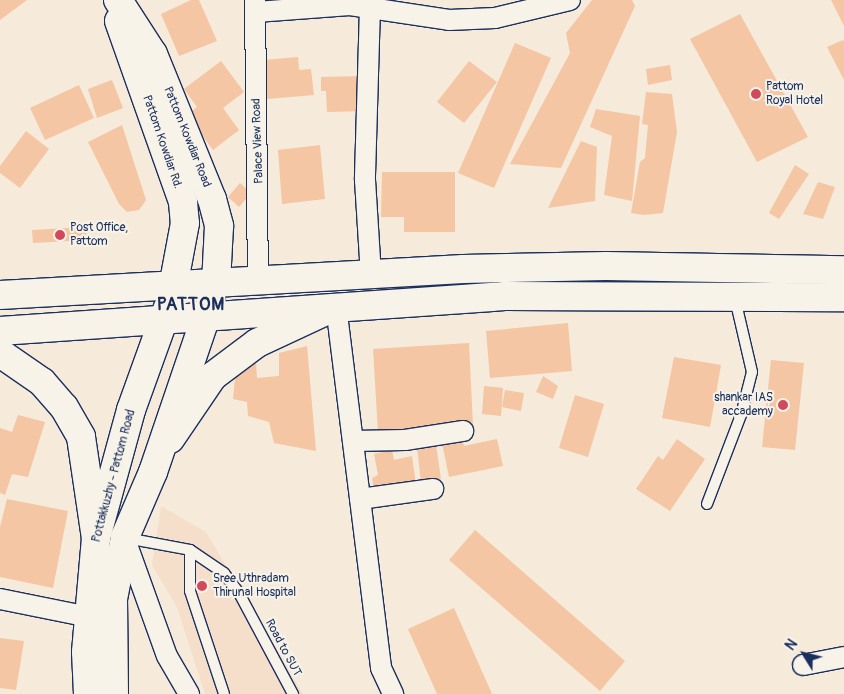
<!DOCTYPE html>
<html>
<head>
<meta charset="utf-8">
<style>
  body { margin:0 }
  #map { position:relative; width:844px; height:694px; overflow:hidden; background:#f6eada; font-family:Pangolin,sans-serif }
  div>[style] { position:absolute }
  .built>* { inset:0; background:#f5dfca }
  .building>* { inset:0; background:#f4c6a3 }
  .roads { filter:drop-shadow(1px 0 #1b2f5e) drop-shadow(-1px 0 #1b2f5e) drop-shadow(0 1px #1b2f5e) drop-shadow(0 -1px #1b2f5e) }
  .lane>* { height:10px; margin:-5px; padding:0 5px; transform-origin:5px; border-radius:5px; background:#f7f3e8 }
  .street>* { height:20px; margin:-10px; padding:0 10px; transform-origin:10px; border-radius:10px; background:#f7f3e8 }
  .secondary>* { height:28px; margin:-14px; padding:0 14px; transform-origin:14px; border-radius:14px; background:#f7f3e8 }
  .primary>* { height:28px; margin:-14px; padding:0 14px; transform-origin:14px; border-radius:14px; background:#f7f3e8 }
  .dots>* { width:14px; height:14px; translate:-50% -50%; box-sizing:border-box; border:2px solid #f7f3e8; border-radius:50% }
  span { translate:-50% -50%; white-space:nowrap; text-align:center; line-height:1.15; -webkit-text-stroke:4px #f7f3e8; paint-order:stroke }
  .poi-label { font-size:12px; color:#1b2f5e }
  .left { translate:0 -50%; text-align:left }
  .right { translate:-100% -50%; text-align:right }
  .street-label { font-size:12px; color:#1b2f5e }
  .district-label { font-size:18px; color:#1b2f5e; font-weight:700; letter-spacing:1px }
  .north { position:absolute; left:779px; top:629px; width:50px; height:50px; -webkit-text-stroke:4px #f7f3e8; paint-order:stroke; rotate:306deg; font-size:14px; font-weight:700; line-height:20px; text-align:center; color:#1b2f5e }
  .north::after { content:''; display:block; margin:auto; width:18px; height:22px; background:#1b2f5e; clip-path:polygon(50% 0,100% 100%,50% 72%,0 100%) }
</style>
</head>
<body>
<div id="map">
  <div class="built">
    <i style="clip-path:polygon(161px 506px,206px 532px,303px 694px,205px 694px,177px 607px,152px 565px)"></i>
  </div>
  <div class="building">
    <i style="clip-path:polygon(0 0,27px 0,0 20px)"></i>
    <i style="clip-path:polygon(191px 0,199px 0,217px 41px,179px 56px,161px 14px)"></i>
    <i style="clip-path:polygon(592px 0,632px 0,635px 6px,561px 168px,510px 164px,570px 53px,566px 33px)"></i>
    <i style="clip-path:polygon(831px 0,844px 0,844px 26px)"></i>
    <i style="clip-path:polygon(740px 14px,808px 137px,757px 162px,690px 39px)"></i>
    <i style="clip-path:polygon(843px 40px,844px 42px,844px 80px,827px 47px)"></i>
    <i style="clip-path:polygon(515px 43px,551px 58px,494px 188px,458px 173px)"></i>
    <i style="clip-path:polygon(298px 57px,299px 70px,311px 69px,314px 95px,267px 99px,264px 60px)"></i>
    <i style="clip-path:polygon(221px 61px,244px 92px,223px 108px,239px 130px,213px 150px,187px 115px,197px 107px,184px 89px)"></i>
    <i style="clip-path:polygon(469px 61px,497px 82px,464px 123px,437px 102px)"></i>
    <i style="clip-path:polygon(670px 65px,672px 80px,648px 85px,646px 69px)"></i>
    <i style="clip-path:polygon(365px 76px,366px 111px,327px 112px,326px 91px,321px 91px,321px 77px)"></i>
    <i style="clip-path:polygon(112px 80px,123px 108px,97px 118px,88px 89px)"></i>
    <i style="clip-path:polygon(79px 85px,94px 118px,45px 140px,30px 108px)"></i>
    <i style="clip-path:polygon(646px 92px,672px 94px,677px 132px,663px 213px,644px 215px,631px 213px,640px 162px,645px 158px,648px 125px,642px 124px)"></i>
    <i style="clip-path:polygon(596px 109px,640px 116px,632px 201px,604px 195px,612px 136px,590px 127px)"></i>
    <i style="clip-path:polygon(122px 125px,146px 200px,139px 210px,127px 212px,119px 204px,88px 142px)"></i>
    <i style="clip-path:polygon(26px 131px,49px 149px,20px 188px,0 173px,0 166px)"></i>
    <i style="clip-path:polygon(581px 141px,597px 147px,595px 201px,548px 208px)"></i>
    <i style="clip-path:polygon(320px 145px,325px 199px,282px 204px,278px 150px)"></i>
    <i style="clip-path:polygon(795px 165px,809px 174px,779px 219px,769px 213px)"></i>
    <i style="clip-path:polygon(382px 172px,455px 172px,455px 232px,404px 232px,404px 217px,381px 217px)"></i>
    <i style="clip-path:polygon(818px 182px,835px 187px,823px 219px,803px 214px)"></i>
    <i style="clip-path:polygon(240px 183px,251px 193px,239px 207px,228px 197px)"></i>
    <i style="clip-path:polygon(86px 227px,87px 240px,33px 243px,32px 230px)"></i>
    <i style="clip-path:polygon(568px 323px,572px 371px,490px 378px,486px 331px)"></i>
    <i style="clip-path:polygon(469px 343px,473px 426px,378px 432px,373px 349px)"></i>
    <i style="clip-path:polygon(307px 346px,316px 451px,274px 443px,269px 422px,248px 416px,247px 402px,233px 399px,236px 369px,256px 363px,257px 378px,279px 376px,279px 353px)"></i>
    <i style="clip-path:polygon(674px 357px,721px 365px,710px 427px,662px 418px)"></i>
    <i style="clip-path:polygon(771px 360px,804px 363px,795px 450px,762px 447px)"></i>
    <i style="clip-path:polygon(543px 376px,558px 386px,553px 399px,536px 392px)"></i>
    <i style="clip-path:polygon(484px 386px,503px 388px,501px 416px,482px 414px)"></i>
    <i style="clip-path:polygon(505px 390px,524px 393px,521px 411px,502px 407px)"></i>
    <i style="clip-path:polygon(575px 395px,604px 404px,588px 457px,559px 448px)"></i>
    <i style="clip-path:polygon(18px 415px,45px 422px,28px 477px,12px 474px,5px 495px,0 493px,0 428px,12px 432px)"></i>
    <i style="clip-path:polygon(462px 438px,464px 446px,497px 439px,503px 466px,449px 477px,442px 443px)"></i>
    <i style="clip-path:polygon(677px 439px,705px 459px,670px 511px,636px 489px,658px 456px,663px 460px)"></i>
    <i style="clip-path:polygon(436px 445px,441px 479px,421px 482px,417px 447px)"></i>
    <i style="clip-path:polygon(392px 450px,394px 460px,412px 456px,416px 484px,374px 490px,372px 478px,378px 475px,374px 454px)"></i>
    <i style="clip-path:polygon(7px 499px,68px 511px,53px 588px,0 577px,0 527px)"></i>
    <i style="clip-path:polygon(475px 530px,625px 661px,600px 691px,449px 560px)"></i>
    <i style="clip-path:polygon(454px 608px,492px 694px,437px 694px,408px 629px)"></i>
    <i style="clip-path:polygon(0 638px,24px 641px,16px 690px,0 688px)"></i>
  </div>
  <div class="roads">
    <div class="lane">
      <i style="left:707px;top:504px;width:95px;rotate:-69.1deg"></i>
      <i style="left:741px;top:415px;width:44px;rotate:-75.7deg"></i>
      <i style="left:752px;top:372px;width:75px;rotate:-103.1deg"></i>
      <i style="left:126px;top:538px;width:65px;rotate:10.6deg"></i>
      <i style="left:190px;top:550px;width:41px;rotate:34.1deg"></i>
      <i style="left:224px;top:573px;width:25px;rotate:53deg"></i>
      <i style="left:239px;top:593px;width:115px;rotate:61.9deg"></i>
      <i style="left:190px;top:550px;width:41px;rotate:90deg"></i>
      <i style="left:190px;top:591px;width:108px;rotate:71.7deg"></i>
    </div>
    <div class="street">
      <i style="left:255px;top:0;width:281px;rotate:89.4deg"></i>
      <i style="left:370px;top:7px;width:173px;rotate:91.7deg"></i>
      <i style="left:365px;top:180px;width:95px;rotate:86.4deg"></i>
      <i style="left:256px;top:12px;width:94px;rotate:-4.3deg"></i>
      <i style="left:350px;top:5px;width:100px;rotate:8.6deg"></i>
      <i style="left:449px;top:20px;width:46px;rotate:-2.5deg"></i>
      <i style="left:495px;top:18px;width:77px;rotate:-13.5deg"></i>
      <i style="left:336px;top:306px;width:365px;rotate:82.9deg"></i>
      <i style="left:381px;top:668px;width:29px;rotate:65deg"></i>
      <i style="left:353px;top:441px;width:52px;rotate:-1.1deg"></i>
      <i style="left:405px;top:440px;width:59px;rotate:-8.8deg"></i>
      <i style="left:360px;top:499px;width:74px;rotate:-7.8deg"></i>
      <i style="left:125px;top:539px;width:124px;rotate:70.3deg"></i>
      <i style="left:167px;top:656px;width:44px;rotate:59.9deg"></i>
      <i style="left:0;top:599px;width:91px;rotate:11.4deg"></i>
      <i style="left:803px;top:665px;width:42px;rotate:-11deg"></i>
    </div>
    <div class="secondary">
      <i style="left:118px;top:0;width:64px;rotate:57.1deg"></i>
      <i style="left:153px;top:54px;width:157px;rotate:67.9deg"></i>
      <i style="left:212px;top:199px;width:28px;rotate:75deg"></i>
      <i style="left:219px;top:226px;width:58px;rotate:93deg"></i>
      <i style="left:119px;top:21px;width:192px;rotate:70.5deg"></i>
      <i style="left:183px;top:202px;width:21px;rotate:85deg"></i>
      <i style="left:185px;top:223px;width:65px;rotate:100.6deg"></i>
      <i style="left:0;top:353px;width:51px;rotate:34.6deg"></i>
      <i style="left:42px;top:382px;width:33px;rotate:49deg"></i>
      <i style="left:64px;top:407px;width:34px;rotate:60deg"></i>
      <i style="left:81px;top:437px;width:102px;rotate:81.6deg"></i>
      <i style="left:170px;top:439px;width:76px;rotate:-55.7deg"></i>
      <i style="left:213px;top:376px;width:55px;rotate:-36.9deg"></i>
      <i style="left:257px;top:343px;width:81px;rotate:-25deg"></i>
    </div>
    <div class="primary">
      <i style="left:0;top:295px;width:464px;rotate:-3.2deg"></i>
      <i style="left:463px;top:269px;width:143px;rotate:-1.2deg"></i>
      <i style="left:606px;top:266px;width:238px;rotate:1deg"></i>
      <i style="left:0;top:331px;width:506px;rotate:-3.96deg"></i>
      <i style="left:505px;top:296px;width:339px;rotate:0.2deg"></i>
      <i style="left:88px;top:694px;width:42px;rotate:-92.7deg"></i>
      <i style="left:86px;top:652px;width:114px;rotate:-85deg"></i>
      <i style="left:96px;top:538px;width:133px;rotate:-74.7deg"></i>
      <i style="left:131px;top:410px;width:109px;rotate:-70.2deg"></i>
      <i style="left:114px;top:694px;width:95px;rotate:-90.6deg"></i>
      <i style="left:113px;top:599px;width:63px;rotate:-79deg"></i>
      <i style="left:125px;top:537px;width:71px;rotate:-66.7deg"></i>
      <i style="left:153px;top:472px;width:180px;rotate:-71.2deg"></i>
    </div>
  </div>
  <div class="dots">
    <i style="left:756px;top:94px;background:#d1495b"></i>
    <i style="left:60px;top:235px;background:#d1495b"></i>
    <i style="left:783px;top:405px;background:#d1495b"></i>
    <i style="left:202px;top:586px;background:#d1495b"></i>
  </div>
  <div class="poi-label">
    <span class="left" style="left:766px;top:94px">Pattom<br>Royal Hotel</span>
    <span class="left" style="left:70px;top:235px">Post Office,<br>Pattom</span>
    <span class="right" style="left:773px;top:405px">shankar IAS<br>accademy</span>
    <span class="left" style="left:213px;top:586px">Sree Uthradam<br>Thirunal Hospital</span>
  </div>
  <div class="street-label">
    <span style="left:187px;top:137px;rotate:68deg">Pattom Kowdiar Road</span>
    <span style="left:258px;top:141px;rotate:-92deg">Palace View Road</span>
    <span style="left:162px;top:142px;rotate:71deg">Pattom Kowdiar Rd.</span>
    <span style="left:114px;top:476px;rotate:-75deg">Pottakkuzhy - Pattom Road</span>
    <span style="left:283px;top:648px;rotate:62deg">Road to SUT</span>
  </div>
  <div class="district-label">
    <span style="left:191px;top:305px">PATTOM</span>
  </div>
  <div class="north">N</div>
</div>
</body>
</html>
